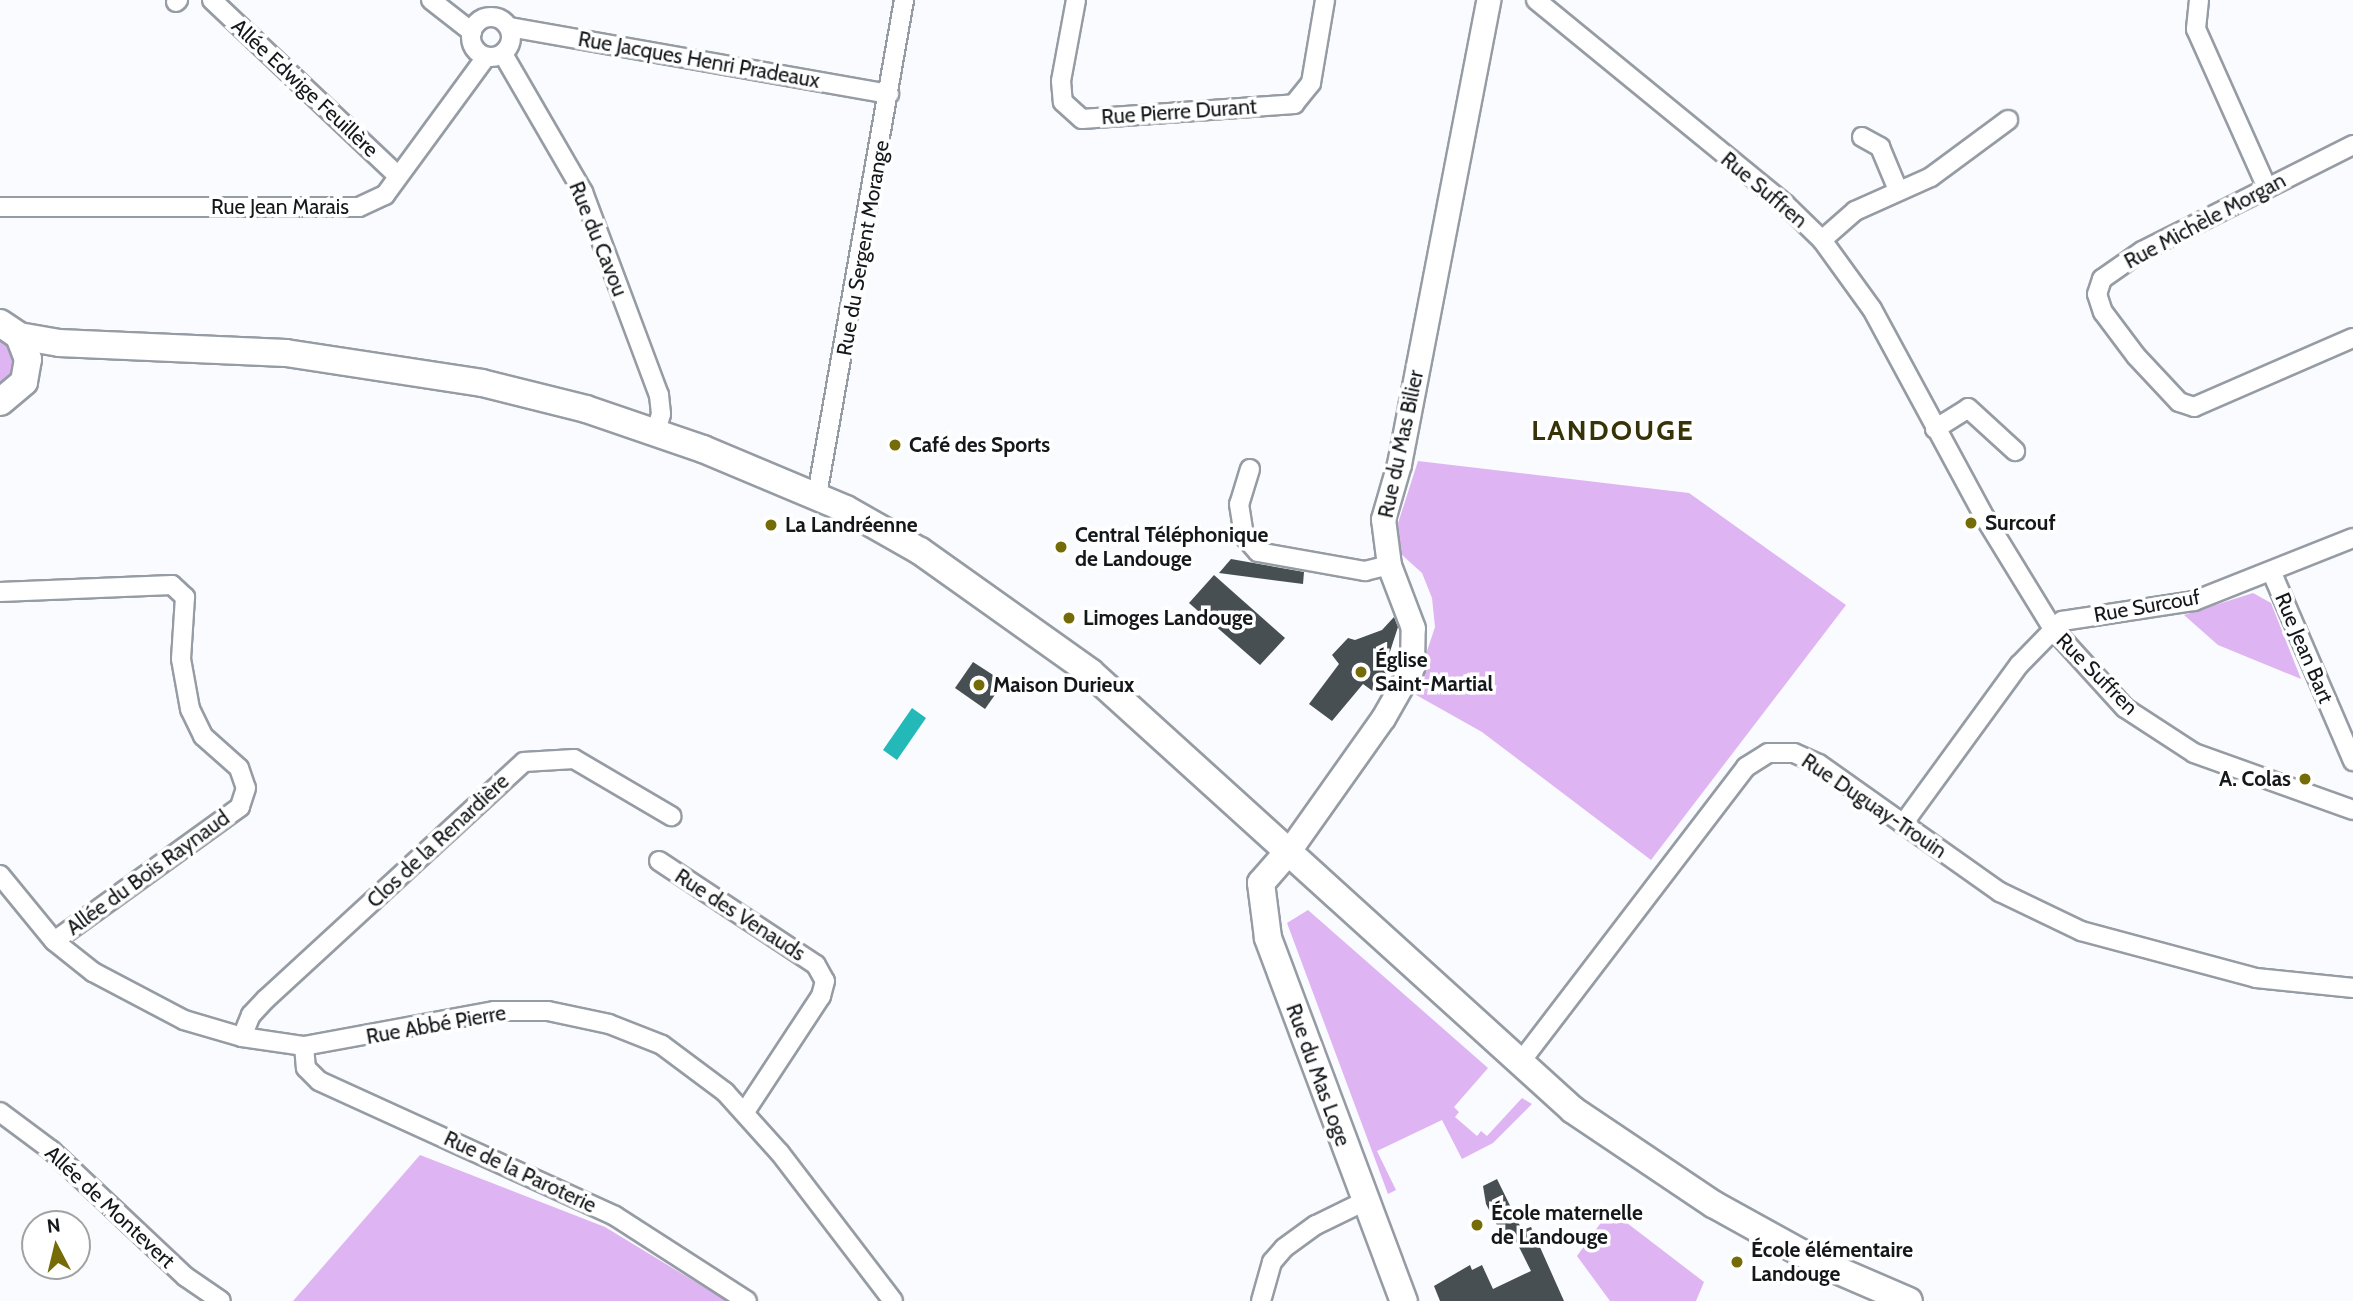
<!DOCTYPE html>
<html>
<head>
<meta charset="utf-8">
<style>
  body { margin:0 }
  #map { position:relative; width:2353px; height:1301px; overflow:hidden; background:#f9fbfe; font-family:Cabin,sans-serif }
  div>[style] { position:absolute }
  .green>* { inset:0; background:#dfb4f2 }
  .water>* { inset:0; background:#22b9b8 }
  .building>* { inset:0; background:#474f53 }
  .roads { filter:drop-shadow(2px 0 #969ca4) drop-shadow(-2px 0 #969ca4) drop-shadow(0 2px #969ca4) drop-shadow(0 -2px #969ca4) }
  .minor>* { height:18px; margin:-9px; padding:0 9px; transform-origin:9px; border-radius:9px; background:#fff }
  .minor>.ring { margin:-9px; padding:0; box-sizing:content-box; background:none; border:18px solid #fff; border-radius:50% }
  .tertiary>* { height:23px; margin:-11.5px; padding:0 11.5px; transform-origin:11.5px; border-radius:11.5px; background:#fff }
  .secondary>* { height:26px; margin:-13px; padding:0 13px; transform-origin:13px; border-radius:13px; background:#fff }
  .dots>* { width:19px; height:19px; translate:-50% -50%; box-sizing:border-box; border:4px solid #fff; border-radius:50% }
  span { translate:-50% -50%; white-space:nowrap; text-align:center; line-height:1.15; -webkit-text-stroke:7px #fff; paint-order:stroke }
  .street-label { font-size:21px; color:#15181a }
  .poi-label { font-size:21px; color:#15181a; font-weight:700 }
  .left { translate:0 -50%; text-align:left }
  .right { translate:-100% -50%; text-align:right }
  .district-label { font-size:28px; color:#373308; font-weight:700; letter-spacing:2px }
  .north { position:absolute; left:21px; top:1210px; width:70px; height:70px; box-sizing:border-box; background:#fff; border:2px solid #a1a3a3; border-radius:50%; rotate:353deg; font-size:19px; font-weight:700; line-height:28px; text-align:center; color:#15181a }
  .north::after { content:''; display:block; margin:auto; width:24px; height:32px; background:#756c07; clip-path:polygon(50% 0,100% 100%,50% 72%,0 100%) }
</style>
</head>
<body>
<div id="map">
  <div class="green">
    <i style="clip-path:polygon(0 337px,16px 358px,13px 376px,0 388px)"></i>
    <i style="clip-path:polygon(1418px 461px,1689px 493px,1846px 605px,1651px 860px,1482px 732px,1402px 687px,1426px 654px,1435px 627px,1432px 598px,1422px 573px,1391px 545px)"></i>
    <i style="clip-path:polygon(2253px 593px,2271px 603px,2301px 679px,2218px 645px,2184px 615px)"></i>
    <i style="clip-path:polygon(1308px 910px,1488px 1068px,1454px 1107px,1459px 1112px,1455px 1117px,1477px 1136px,1481px 1131px,1487px 1136px,1522px 1098px,1532px 1104px,1493px 1143px,1462px 1159px,1442px 1120px,1377px 1151px,1396px 1190px,1388px 1194px,1287px 923px)"></i>
    <i style="clip-path:polygon(420px 1155px,605px 1227px,727px 1301px,293px 1301px)"></i>
    <i style="clip-path:polygon(1610px 1210px,1704px 1282px,1696px 1301px,1610px 1301px,1577px 1256px)"></i>
  </div>
  <div class="water">
    <i style="clip-path:polygon(912px 708px,926px 718px,897px 760px,883px 750px)"></i>
  </div>
  <div class="building">
    <i style="clip-path:polygon(1231px 559px,1304px 572px,1303px 584px,1219px 573px)"></i>
    <i style="clip-path:polygon(1214px 575px,1285px 638px,1260px 665px,1189px 603px)"></i>
    <i style="clip-path:polygon(1394px 617px,1398px 627px,1385px 667px,1389px 675px,1374px 692px,1363px 684px,1332px 721px,1309px 704px,1339px 664px,1332px 655px,1348px 638px,1355px 640px,1382px 630px)"></i>
    <i style="clip-path:polygon(973px 662px,1004px 682px,985px 709px,955px 688px)"></i>
    <i style="clip-path:polygon(1497px 1179px,1522px 1230px,1531px 1227px,1564px 1301px,1440px 1301px,1434px 1286px,1470px 1265px,1472px 1270px,1482px 1265px,1493px 1289px,1531px 1271px,1513px 1235px,1504px 1239px,1486px 1204px,1483px 1186px)"></i>
  </div>
  <div class="roads">
    <div class="minor">
      <i style="left:212px;top:0;width:256px;rotate:43.4deg"></i>
      <i style="left:431px;top:0;width:52px;rotate:38deg"></i>
      <i style="left:1076px;top:0;width:82px;rotate:100.5deg"></i>
      <i style="left:1061px;top:81px;width:21px;rotate:85deg"></i>
      <i style="left:1063px;top:102px;width:25px;rotate:42deg"></i>
      <i style="left:1082px;top:119px;width:213px;rotate:-4deg"></i>
      <i style="left:1294px;top:104px;width:27px;rotate:-51deg"></i>
      <i style="left:1311px;top:83px;width:84px;rotate:-80.4deg"></i>
      <i style="left:1536px;top:0;width:322px;rotate:39.3deg"></i>
      <i style="left:1785px;top:204px;width:52px;rotate:44.2deg"></i>
      <i style="left:1822px;top:240px;width:85px;rotate:54.1deg"></i>
      <i style="left:1872px;top:309px;width:238px;rotate:61.6deg"></i>
      <i style="left:1985px;top:518px;width:130px;rotate:58.5deg"></i>
      <i style="left:2053px;top:629px;width:107px;rotate:47.7deg"></i>
      <i style="left:2125px;top:708px;width:82px;rotate:33.1deg"></i>
      <i style="left:2194px;top:753px;width:169px;rotate:19.7deg"></i>
      <i style="left:2199px;top:0;width:29px;rotate:96deg"></i>
      <i style="left:2196px;top:29px;width:174px;rotate:65.9deg"></i>
      <i style="left:176px;top:2px;width:3px;rotate:-45deg"></i>
      <i class="ring" style="left:471px;top:17px;width:22px;height:22px"></i>
      <i style="left:509px;top:27px;width:386px;rotate:10deg"></i>
      <i style="left:503px;top:54px;width:160px;rotate:59.9deg"></i>
      <i style="left:583px;top:192px;width:217px;rotate:69.5deg"></i>
      <i style="left:659px;top:395px;width:19px;rotate:84deg"></i>
      <i style="left:661px;top:414px;width:22px;rotate:106deg"></i>
      <i style="left:1862px;top:137px;width:21px;rotate:29deg"></i>
      <i style="left:1880px;top:147px;width:47px;rotate:67.3deg"></i>
      <i style="left:2353px;top:145px;width:236px;rotate:153.3deg"></i>
      <i style="left:2142px;top:251px;width:49px;rotate:145deg"></i>
      <i style="left:2102px;top:279px;width:16px;rotate:108deg"></i>
      <i style="left:2097px;top:294px;width:19px;rotate:72deg"></i>
      <i style="left:2103px;top:312px;width:55px;rotate:53.1deg"></i>
      <i style="left:2136px;top:356px;width:63px;rotate:46.9deg"></i>
      <i style="left:2179px;top:402px;width:16px;rotate:18deg"></i>
      <i style="left:2194px;top:407px;width:173px;rotate:-23.5deg"></i>
      <i style="left:0;top:207px;width:359px"></i>
      <i style="left:359px;top:207px;width:29px;rotate:-25deg"></i>
      <i style="left:385px;top:195px;width:171px;rotate:-53.8deg"></i>
      <i style="left:1822px;top:240px;width:44px;rotate:-41.3deg"></i>
      <i style="left:1855px;top:211px;width:83px;rotate:-24.1deg"></i>
      <i style="left:1931px;top:177px;width:96px;rotate:-36.5deg"></i>
      <i style="left:1935px;top:429px;width:39px;rotate:-32deg"></i>
      <i style="left:1968px;top:408px;width:64px;rotate:42.5deg"></i>
      <i style="left:1250px;top:469px;width:37px;rotate:107deg"></i>
      <i style="left:1239px;top:504px;width:32px;rotate:81deg"></i>
      <i style="left:1244px;top:536px;width:21px;rotate:49deg"></i>
      <i style="left:1258px;top:552px;width:109px;rotate:10.1deg"></i>
      <i style="left:1365px;top:571px;width:25px;rotate:-14deg"></i>
      <i style="left:817px;top:495px;width:503px;rotate:-80.03deg"></i>
      <i style="left:2272px;top:573px;width:205px;rotate:66.7deg"></i>
      <i style="left:0;top:592px;width:172px;rotate:-2.3deg"></i>
      <i style="left:172px;top:585px;width:18px;rotate:43deg"></i>
      <i style="left:185px;top:597px;width:62px;rotate:93.7deg"></i>
      <i style="left:181px;top:659px;width:51px;rotate:79.8deg"></i>
      <i style="left:190px;top:709px;width:30px;rotate:64deg"></i>
      <i style="left:203px;top:736px;width:48px;rotate:41.6deg"></i>
      <i style="left:239px;top:768px;width:21px;rotate:71deg"></i>
      <i style="left:246px;top:788px;width:20px;rotate:108deg"></i>
      <i style="left:240px;top:807px;width:229px;rotate:144.2deg"></i>
      <i style="left:1903px;top:824px;width:197px;rotate:-53.9deg"></i>
      <i style="left:2019px;top:665px;width:62px;rotate:-45.7deg"></i>
      <i style="left:2062px;top:621px;width:134px;rotate:-8.6deg"></i>
      <i style="left:2194px;top:601px;width:171px;rotate:-21.6deg"></i>
      <i style="left:659px;top:861px;width:188px;rotate:33.5deg"></i>
      <i style="left:816px;top:965px;width:18px;rotate:61deg"></i>
      <i style="left:825px;top:981px;width:16px;rotate:105deg"></i>
      <i style="left:821px;top:996px;width:140px;rotate:123.3deg"></i>
      <i style="left:0;top:875px;width:85px;rotate:50.7deg"></i>
      <i style="left:54px;top:941px;width:50px;rotate:38.5deg"></i>
      <i style="left:93px;top:972px;width:103px;rotate:27.8deg"></i>
      <i style="left:184px;top:1020px;width:60px;rotate:16.3deg"></i>
      <i style="left:242px;top:1037px;width:63px;rotate:8.3deg"></i>
      <i style="left:304px;top:1046px;width:193px;rotate:-10.4deg"></i>
      <i style="left:494px;top:1011px;width:54px"></i>
      <i style="left:548px;top:1011px;width:62px;rotate:12deg"></i>
      <i style="left:609px;top:1024px;width:57px;rotate:21.6deg"></i>
      <i style="left:662px;top:1045px;width:79px;rotate:36.7deg"></i>
      <i style="left:725px;top:1092px;width:82px;rotate:48deg"></i>
      <i style="left:780px;top:1153px;width:186px;rotate:52.6deg"></i>
      <i style="left:242px;top:1037px;width:24px;rotate:-68deg"></i>
      <i style="left:251px;top:1015px;width:22px;rotate:-47deg"></i>
      <i style="left:266px;top:999px;width:350px;rotate:-42.6deg"></i>
      <i style="left:524px;top:762px;width:50px;rotate:-3.4deg"></i>
      <i style="left:574px;top:759px;width:113px;rotate:30.4deg"></i>
      <i style="left:304px;top:1046px;width:22px;rotate:85deg"></i>
      <i style="left:306px;top:1068px;width:18px;rotate:45deg"></i>
      <i style="left:319px;top:1081px;width:325px;rotate:24.5deg"></i>
      <i style="left:615px;top:1216px;width:157px;rotate:32.8deg"></i>
      <i style="left:1519px;top:1064px;width:374px;rotate:-52.6deg"></i>
      <i style="left:1746px;top:767px;width:26px;rotate:-32deg"></i>
      <i style="left:1768px;top:753px;width:26px"></i>
      <i style="left:1794px;top:753px;width:27px;rotate:24deg"></i>
      <i style="left:1819px;top:764px;width:222px;rotate:35.3deg"></i>
      <i style="left:2000px;top:892px;width:90px;rotate:25.7deg"></i>
      <i style="left:2081px;top:931px;width:181px;rotate:15deg"></i>
      <i style="left:2256px;top:978px;width:98px;rotate:5.9deg"></i>
      <i style="left:0;top:1112px;width:64px;rotate:36.7deg"></i>
      <i style="left:51px;top:1150px;width:185px;rotate:43.3deg"></i>
      <i style="left:186px;top:1277px;width:42px;rotate:34.4deg"></i>
      <i style="left:1261px;top:1301px;width:41px;rotate:-74.2deg"></i>
      <i style="left:1272px;top:1262px;width:18px;rotate:-49deg"></i>
      <i style="left:1284px;top:1248px;width:39px;rotate:-36deg"></i>
      <i style="left:1316px;top:1225px;width:55px;rotate:-26.1deg"></i>
    </div>
    <div class="tertiary">
      <i style="left:1288px;top:852px;width:164px;rotate:-54.7deg"></i>
      <i style="left:1383px;top:718px;width:59px;rotate:-60.4deg"></i>
      <i style="left:1412px;top:667px;width:39px;rotate:-89deg"></i>
      <i style="left:1413px;top:628px;width:67px;rotate:-110.9deg"></i>
      <i style="left:1389px;top:565px;width:46px;rotate:-97.4deg"></i>
      <i style="left:1383px;top:519px;width:57px;rotate:-73.8deg"></i>
      <i style="left:1399px;top:464px;width:472px;rotate:-79.1deg"></i>
    </div>
    <div class="secondary">
      <i style="left:0;top:323px;width:23px;rotate:34deg"></i>
      <i style="left:19px;top:336px;width:25px;rotate:69deg"></i>
      <i style="left:28px;top:359px;width:23px;rotate:100deg"></i>
      <i style="left:24px;top:382px;width:31px;rotate:140deg"></i>
      <i style="left:19px;top:336px;width:41px;rotate:9.9deg"></i>
      <i style="left:59px;top:343px;width:227px;rotate:2.5deg"></i>
      <i style="left:286px;top:353px;width:198px;rotate:8.7deg"></i>
      <i style="left:482px;top:383px;width:107px;rotate:14deg"></i>
      <i style="left:586px;top:409px;width:124px;rotate:18.9deg"></i>
      <i style="left:703px;top:449px;width:155px;rotate:22.8deg"></i>
      <i style="left:846px;top:509px;width:85px;rotate:29.6deg"></i>
      <i style="left:920px;top:551px;width:209px;rotate:35.4deg"></i>
      <i style="left:1090px;top:672px;width:652px;rotate:42.2deg"></i>
      <i style="left:1573px;top:1110px;width:169px;rotate:33.9deg"></i>
      <i style="left:1713px;top:1204px;width:118px;rotate:29deg"></i>
      <i style="left:1816px;top:1261px;width:101px;rotate:23.3deg"></i>
      <i style="left:1288px;top:852px;width:41px;rotate:131.1deg"></i>
      <i style="left:1261px;top:883px;width:55px;rotate:82.7deg"></i>
      <i style="left:1268px;top:938px;width:388px;rotate:69.5deg"></i>
    </div>
  </div>
  <div class="dots">
    <i style="left:895px;top:445px;background:#756c07"></i>
    <i style="left:1971px;top:523px;background:#756c07"></i>
    <i style="left:771px;top:525px;background:#756c07"></i>
    <i style="left:1061px;top:547px;background:#756c07"></i>
    <i style="left:1069px;top:618px;background:#756c07"></i>
    <i style="left:1361px;top:672px;background:#756c07"></i>
    <i style="left:979px;top:685px;background:#756c07"></i>
    <i style="left:2305px;top:779px;background:#756c07"></i>
    <i style="left:1477px;top:1225px;background:#756c07"></i>
    <i style="left:1737px;top:1262px;background:#756c07"></i>
  </div>
  <div class="street-label">
    <span style="left:699px;top:60px;rotate:10deg">Rue Jacques Henri Pradeaux</span>
    <span style="left:305px;top:88px;rotate:43deg">Allée Edwige Feuillère</span>
    <span style="left:1179px;top:112px;rotate:-4deg">Rue Pierre Durant</span>
    <span style="left:1764px;top:190px;rotate:40deg">Rue Suffren</span>
    <span style="left:280px;top:207px">Rue Jean Marais</span>
    <span style="left:2205px;top:221px;rotate:-28deg">Rue Michèle Morgan</span>
    <span style="left:598px;top:239px;rotate:68deg">Rue du Cavou</span>
    <span style="left:863px;top:248px;rotate:-80deg">Rue du Sergent Morange</span>
    <span style="left:1401px;top:444px;rotate:-78deg">Rue du Mas Bilier</span>
    <span style="left:2147px;top:606px;rotate:-10deg">Rue Surcouf</span>
    <span style="left:2304px;top:648px;rotate:67deg">Rue Jean Bart</span>
    <span style="left:2097px;top:674px;rotate:45deg">Rue Suffren</span>
    <span style="left:1874px;top:806px;rotate:34deg">Rue Duguay-Trouin</span>
    <span style="left:438px;top:841px;rotate:-43deg">Clos de la Renardière</span>
    <span style="left:148px;top:873px;rotate:-36deg">Allée du Bois Raynaud</span>
    <span style="left:740px;top:915px;rotate:33deg">Rue des Venauds</span>
    <span style="left:436px;top:1025px;rotate:-10deg">Rue Abbé Pierre</span>
    <span style="left:1318px;top:1075px;rotate:70deg">Rue du Mas Loge</span>
    <span style="left:520px;top:1172px;rotate:25deg">Rue de la Paroterie</span>
    <span style="left:110px;top:1207px;rotate:43deg">Allée de Montevert</span>
  </div>
  <div class="poi-label">
    <span class="left" style="left:909px;top:445px">Café des Sports</span>
    <span class="left" style="left:1985px;top:523px">Surcouf</span>
    <span class="left" style="left:785px;top:525px">La Landréenne</span>
    <span class="left" style="left:1075px;top:547px">Central Téléphonique<br>de Landouge</span>
    <span class="left" style="left:1083px;top:618px">Limoges Landouge</span>
    <span class="left" style="left:1375px;top:672px">Église<br>Saint-Martial</span>
    <span class="left" style="left:993px;top:685px">Maison Durieux</span>
    <span class="right" style="left:2291px;top:779px">A. Colas</span>
    <span class="left" style="left:1491px;top:1225px">École maternelle<br>de Landouge</span>
    <span class="left" style="left:1751px;top:1262px">École élémentaire<br>Landouge</span>
  </div>
  <div class="district-label">
    <span style="left:1613px;top:430px">LANDOUGE</span>
  </div>
  <div class="north">N</div>
</div>
</body>
</html>
